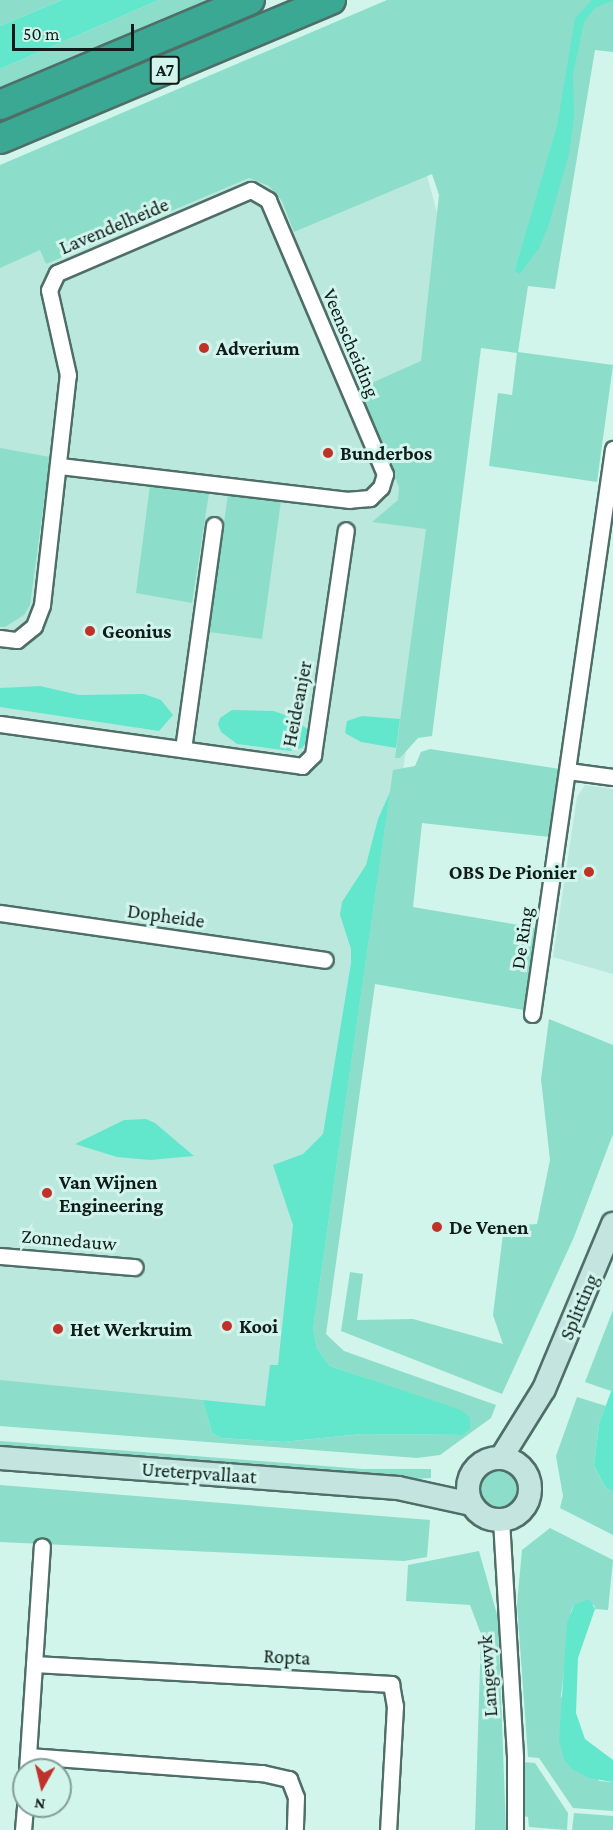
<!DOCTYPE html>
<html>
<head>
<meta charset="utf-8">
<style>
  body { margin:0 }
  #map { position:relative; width:613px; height:1830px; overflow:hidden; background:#d1f4eb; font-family:"Crimson Pro",serif }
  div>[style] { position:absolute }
  .built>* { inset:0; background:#bbe8dd }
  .green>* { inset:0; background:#8dddcb }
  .round { border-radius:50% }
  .water>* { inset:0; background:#62e7cd }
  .roads { filter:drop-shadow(2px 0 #4f6e67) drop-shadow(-2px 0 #4f6e67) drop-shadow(0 2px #4f6e67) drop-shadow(0 -2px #4f6e67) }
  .street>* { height:15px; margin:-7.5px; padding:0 7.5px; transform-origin:7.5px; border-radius:7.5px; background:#fff }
  .secondary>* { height:22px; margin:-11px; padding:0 11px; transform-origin:11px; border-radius:11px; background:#c4e5df }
  .secondary>.ring { margin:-11px; padding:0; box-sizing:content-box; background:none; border:22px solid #c4e5df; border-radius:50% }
  .highway>* { height:28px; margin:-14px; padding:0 14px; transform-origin:14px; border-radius:14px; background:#3ba894 }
  .dots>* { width:16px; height:16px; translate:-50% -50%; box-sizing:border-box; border:3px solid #d1f4eb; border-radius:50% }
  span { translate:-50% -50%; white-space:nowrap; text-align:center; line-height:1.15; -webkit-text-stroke:6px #d1f4eb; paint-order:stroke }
  .shield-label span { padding:2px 4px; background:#d1f4eb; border:2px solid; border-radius:4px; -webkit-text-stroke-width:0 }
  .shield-label { font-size:18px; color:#0f1c19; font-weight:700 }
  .street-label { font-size:20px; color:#0f1c19 }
  .poi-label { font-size:20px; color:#0f1c19; font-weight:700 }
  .left { translate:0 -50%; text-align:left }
  .right { translate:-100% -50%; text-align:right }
  .north { position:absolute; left:12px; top:1758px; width:60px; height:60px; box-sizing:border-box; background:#d1f4eb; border:2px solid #839e97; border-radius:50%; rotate:188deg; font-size:16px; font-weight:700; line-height:24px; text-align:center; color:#0f1c19 }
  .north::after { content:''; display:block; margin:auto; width:21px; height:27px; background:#c03229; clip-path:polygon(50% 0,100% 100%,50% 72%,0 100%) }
  .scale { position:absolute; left:12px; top:24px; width:122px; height:27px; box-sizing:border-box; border:3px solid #0f1c19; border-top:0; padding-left:8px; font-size:18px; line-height:21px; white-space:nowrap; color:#0f1c19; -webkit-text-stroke:4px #d1f4eb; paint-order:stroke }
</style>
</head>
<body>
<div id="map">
  <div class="built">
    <i style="clip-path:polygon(390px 36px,467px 326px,309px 1425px,0 1402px,0 204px)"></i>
    <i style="clip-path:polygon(585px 785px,613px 789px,613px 974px,553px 957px,577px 797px)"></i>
  </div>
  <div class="green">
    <i style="clip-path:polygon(0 0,62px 0,0 26px)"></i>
    <i style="clip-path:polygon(159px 0,215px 0,0 89px,0 69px)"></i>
    <i style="clip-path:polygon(387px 0,613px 0,613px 52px,595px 50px,555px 289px,528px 286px,518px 352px,613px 365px,597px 482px,489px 466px,498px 393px,512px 395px,517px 353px,481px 348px,432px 736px,418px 738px,400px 758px,395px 758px,426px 529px,372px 522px,398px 500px,399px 487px,358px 389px,421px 361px,439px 195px,432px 174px,294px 232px,282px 201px,269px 186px,249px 178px,46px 264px,40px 250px,0 268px,0 165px)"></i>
    <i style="clip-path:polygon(0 448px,50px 457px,30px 605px,24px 615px,5px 627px,0 627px)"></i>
    <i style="clip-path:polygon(150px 485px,209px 493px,192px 603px,136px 593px)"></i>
    <i style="clip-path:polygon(228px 494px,281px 501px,262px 639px,209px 632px)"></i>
    <i style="clip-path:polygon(430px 749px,560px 769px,550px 837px,422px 823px,413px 907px,536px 928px,524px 1010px,375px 984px,326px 1334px,344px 1351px,496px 1405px,491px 1418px,440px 1455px,417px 1458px,0 1426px,0 1380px,203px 1400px,212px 1433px,221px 1438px,283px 1442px,362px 1434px,463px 1435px,368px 1379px,330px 1366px,317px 1349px,313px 1329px,393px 770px,415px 766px,421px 752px)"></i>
    <i style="clip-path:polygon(549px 1019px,613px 1045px,613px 1134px,574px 1237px,502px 1394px,341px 1331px,350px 1272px,363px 1274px,357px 1320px,413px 1319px,503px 1344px,493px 1315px,504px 1226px,537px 1224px,550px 1160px,541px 1079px)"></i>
    <i style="clip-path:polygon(613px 1310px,613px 1386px,611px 1391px,585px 1382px)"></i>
    <i style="clip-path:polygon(577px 1397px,606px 1406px,599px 1424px,594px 1465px,605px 1487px,613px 1492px,613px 1535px,560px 1508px,563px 1496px,556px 1456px)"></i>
    <i style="clip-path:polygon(0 1441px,363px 1469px,431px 1469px,431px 1478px,382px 1481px,0 1451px)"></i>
    <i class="round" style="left:480px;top:1470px;width:38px;height:38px"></i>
    <i style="clip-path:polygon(0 1485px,430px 1520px,427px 1557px,404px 1561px,0 1542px)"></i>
    <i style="clip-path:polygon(550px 1528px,613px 1560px,608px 1610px,595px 1609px,594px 1605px,574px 1605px,571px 1611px,561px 1696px,599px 1781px,613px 1782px,613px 1811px,573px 1808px,539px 1758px,528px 1757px,517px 1604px,522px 1550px)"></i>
    <i style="clip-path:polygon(479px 1551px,498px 1618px,506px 1830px,475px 1830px,481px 1634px,470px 1605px,406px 1601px,408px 1565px)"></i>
    <i style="clip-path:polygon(523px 1762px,535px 1763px,568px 1813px,567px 1830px,529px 1827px,528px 1817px,524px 1816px)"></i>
    <i style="clip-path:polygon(574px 1813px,613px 1816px,613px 1830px,572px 1830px)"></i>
  </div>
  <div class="water">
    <i style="clip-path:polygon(62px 0,159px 0,0 69px,0 26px)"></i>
    <i style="clip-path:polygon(592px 0,613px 0,595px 8px,584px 22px,573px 74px,574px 117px,569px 154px,548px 227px,539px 248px,520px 274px,515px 271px,517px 263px,557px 126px,575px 18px)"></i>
    <i style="clip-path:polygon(40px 686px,79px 695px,144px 694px,161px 700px,173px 715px,159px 731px,0 707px,0 688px)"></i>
    <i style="clip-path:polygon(232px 710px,274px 711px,296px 719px,309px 731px,307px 741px,302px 748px,290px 751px,237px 744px,221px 732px,218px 724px,220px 718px)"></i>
    <i style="clip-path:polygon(362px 716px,400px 719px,396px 748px,361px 742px,345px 733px,347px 721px)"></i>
    <i style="clip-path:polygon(390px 792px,313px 1329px,317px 1349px,330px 1366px,461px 1410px,470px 1418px,470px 1429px,463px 1435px,362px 1434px,283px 1442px,221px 1438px,212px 1433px,203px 1400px,265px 1406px,270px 1365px,278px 1365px,293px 1225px,273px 1165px,303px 1154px,323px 1134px,351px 963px,351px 949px,340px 915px,342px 902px,366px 865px,378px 819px)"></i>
    <i style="clip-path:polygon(146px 1119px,155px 1123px,194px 1156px,150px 1160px,117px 1157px,75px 1144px,124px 1120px)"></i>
    <i style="clip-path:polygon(613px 1386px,613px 1492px,605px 1487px,594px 1465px,599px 1424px)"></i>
    <i style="clip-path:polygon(589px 1599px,595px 1609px,578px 1658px,576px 1713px,585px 1739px,613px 1760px,613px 1782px,589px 1778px,571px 1768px,564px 1759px,559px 1740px,567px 1623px,574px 1605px)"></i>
  </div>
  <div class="roads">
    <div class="street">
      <i style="left:0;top:638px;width:17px;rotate:7deg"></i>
      <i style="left:17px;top:640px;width:22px;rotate:-39deg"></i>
      <i style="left:34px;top:626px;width:22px;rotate:-69deg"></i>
      <i style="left:42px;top:605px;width:231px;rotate:-83.6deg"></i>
      <i style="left:68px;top:375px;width:87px;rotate:-102.6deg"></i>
      <i style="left:49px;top:290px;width:19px;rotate:-65deg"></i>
      <i style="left:57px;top:273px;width:211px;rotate:-23.2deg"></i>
      <i style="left:251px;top:190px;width:20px;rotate:30deg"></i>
      <i style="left:268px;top:200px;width:298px;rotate:66.9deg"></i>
      <i style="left:385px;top:474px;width:14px;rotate:107deg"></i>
      <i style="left:381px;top:487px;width:16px;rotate:135deg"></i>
      <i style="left:370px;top:498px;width:21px;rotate:175deg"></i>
      <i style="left:349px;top:500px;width:290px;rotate:-173.3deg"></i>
      <i style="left:0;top:724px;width:305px;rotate:7.9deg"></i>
      <i style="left:302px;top:766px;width:16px;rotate:-45deg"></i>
      <i style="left:313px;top:755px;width:227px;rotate:-81.7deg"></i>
      <i style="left:183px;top:749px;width:226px;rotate:-82.1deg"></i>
      <i style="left:568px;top:771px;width:45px;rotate:7.6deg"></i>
      <i style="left:0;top:913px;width:328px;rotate:8.2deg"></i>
      <i style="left:532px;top:1014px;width:571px;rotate:-81.84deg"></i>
      <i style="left:0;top:1256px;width:135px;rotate:4.7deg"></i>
      <i style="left:501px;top:1520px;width:238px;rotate:86.6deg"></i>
      <i style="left:515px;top:1758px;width:72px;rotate:90deg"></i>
      <i style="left:34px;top:1664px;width:358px;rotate:3.2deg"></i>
      <i style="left:391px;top:1684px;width:22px;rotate:80deg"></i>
      <i style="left:395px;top:1706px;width:124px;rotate:93.2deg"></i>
      <i style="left:28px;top:1756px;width:235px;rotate:4.2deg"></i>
      <i style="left:262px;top:1773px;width:28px;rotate:13deg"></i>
      <i style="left:289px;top:1779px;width:19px;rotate:69deg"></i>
      <i style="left:296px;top:1797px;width:33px;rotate:92deg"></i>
      <i style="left:27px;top:1770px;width:224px;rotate:-86.2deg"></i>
      <i style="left:23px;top:1830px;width:24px;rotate:-85deg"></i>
    </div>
    <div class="secondary">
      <i style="left:0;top:1458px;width:399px;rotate:4.3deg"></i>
      <i style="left:398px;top:1488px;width:75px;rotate:12.4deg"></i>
      <i style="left:501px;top:1458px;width:81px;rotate:-58.1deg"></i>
      <i style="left:544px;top:1389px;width:179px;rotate:-67.3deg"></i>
      <i class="ring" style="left:468px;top:1458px;width:40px;height:40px"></i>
    </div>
    <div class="highway">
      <i style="left:0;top:105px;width:271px;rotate:-22.8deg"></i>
      <i style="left:0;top:139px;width:359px;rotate:-22.8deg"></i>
    </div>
  </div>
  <div class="dots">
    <i style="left:204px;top:348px;background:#c03229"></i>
    <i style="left:328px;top:453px;background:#c03229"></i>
    <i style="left:90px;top:631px;background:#c03229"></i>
    <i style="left:589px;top:872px;background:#c03229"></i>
    <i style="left:47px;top:1193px;background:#c03229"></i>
    <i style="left:437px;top:1227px;background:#c03229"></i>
    <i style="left:227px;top:1326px;background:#c03229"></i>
    <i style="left:58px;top:1329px;background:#c03229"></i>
  </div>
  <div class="shield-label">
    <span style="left:165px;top:70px">A7</span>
  </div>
  <div class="street-label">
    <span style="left:114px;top:226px;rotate:-23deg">Lavendelheide</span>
    <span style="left:351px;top:343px;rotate:67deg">Veenscheiding</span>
    <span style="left:297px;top:704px;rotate:-79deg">Heideanjer</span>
    <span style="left:166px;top:916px;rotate:8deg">Dopheide</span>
    <span style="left:522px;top:938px;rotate:-82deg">De Ring</span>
    <span style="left:69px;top:1240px;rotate:5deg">Zonnedauw</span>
    <span style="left:579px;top:1307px;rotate:-67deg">Splitting</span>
    <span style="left:199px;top:1473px;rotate:4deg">Ureterpvallaat</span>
    <span style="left:287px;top:1657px;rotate:3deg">Ropta</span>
    <span style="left:488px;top:1676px;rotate:-94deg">Langewyk</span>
  </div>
  <div class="poi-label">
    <span class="left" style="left:216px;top:348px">Adverium</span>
    <span class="left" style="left:340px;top:453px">Bunderbos</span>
    <span class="left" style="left:102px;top:631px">Geonius</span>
    <span class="right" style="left:577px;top:872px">OBS De Pionier</span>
    <span class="left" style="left:59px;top:1194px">Van Wijnen<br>Engineering</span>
    <span class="left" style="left:449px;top:1227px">De Venen</span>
    <span class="left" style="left:239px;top:1326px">Kooi</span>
    <span class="left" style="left:70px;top:1329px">Het Werkruim</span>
  </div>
  <div class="north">N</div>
  <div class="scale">50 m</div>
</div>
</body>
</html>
